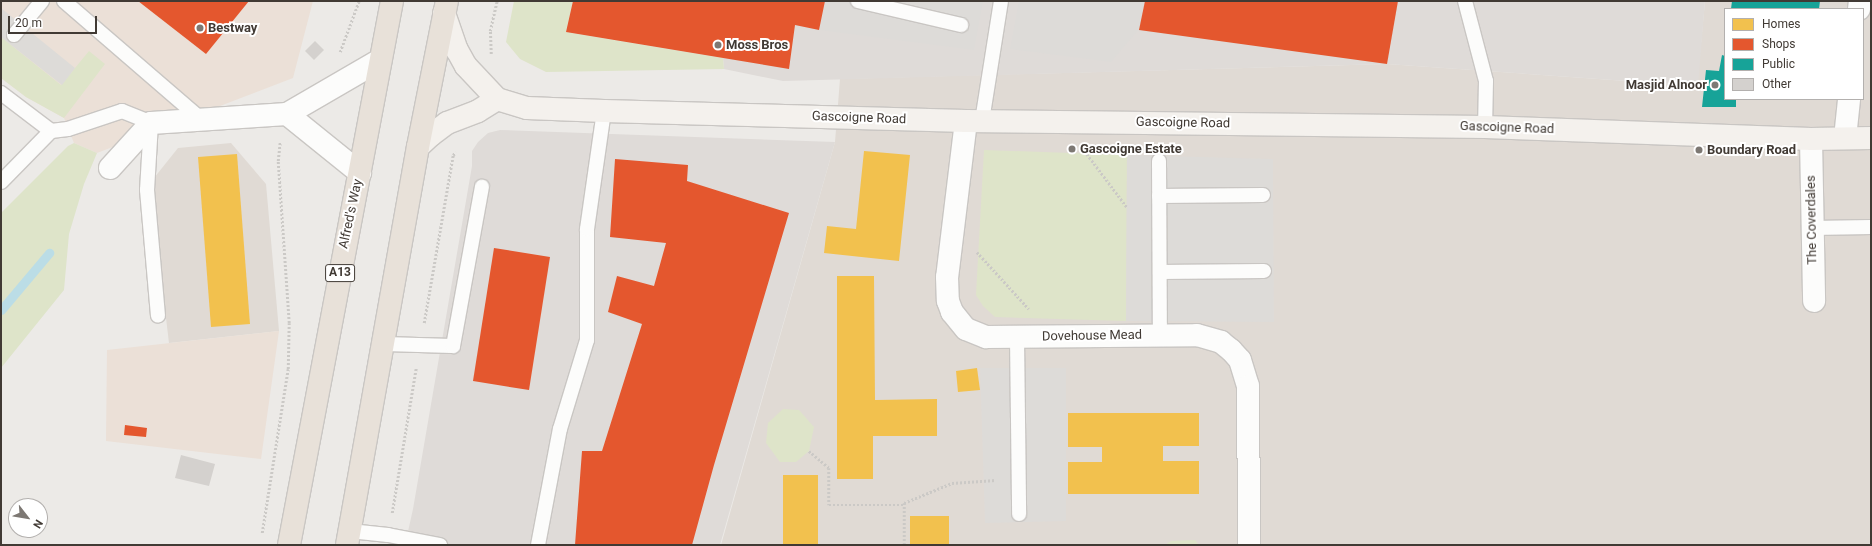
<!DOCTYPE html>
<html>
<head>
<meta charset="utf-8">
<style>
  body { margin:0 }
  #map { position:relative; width:1872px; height:546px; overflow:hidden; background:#eceae7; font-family:Roboto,sans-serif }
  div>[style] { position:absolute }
  .residential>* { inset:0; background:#e0dad4 }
  .commercial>* { inset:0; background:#ebe0d7 }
  .industrial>* { inset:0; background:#dfdbd8 }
  .green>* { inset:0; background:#dee4c9 }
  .parking>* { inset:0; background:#dddbd8 }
  .homes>* { inset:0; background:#f2c14e }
  .shops>* { inset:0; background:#e4572e }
  .public>* { inset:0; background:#17a398 }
  .stream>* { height:9px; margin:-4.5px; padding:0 4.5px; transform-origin:4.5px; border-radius:4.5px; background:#bbdde6 }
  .building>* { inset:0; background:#d4d1ce }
  .path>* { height:2.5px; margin-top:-1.25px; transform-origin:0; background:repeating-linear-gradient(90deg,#cbc9c6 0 2px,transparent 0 4px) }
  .roads { filter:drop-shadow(1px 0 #c9c6c3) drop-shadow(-1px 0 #c9c6c3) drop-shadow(0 1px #c9c6c3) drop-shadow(0 -1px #c9c6c3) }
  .lane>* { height:14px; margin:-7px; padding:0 7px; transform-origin:7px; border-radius:7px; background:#fcfcfb }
  .street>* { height:22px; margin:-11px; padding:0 11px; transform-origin:11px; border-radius:11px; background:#fcfcfb }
  .secondary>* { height:22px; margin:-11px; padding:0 11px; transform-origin:11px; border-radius:11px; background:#f4f1ed }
  .highway>* { height:22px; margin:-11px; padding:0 11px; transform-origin:11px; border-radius:11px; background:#e8e1d9 }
  .dots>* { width:11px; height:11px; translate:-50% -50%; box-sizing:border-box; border:2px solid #fff; border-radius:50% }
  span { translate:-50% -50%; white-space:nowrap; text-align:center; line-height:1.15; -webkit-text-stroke:4px #fff; paint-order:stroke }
  .shield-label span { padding:1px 3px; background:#fff; border:1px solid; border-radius:3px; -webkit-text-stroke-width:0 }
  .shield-label { font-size:12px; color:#413a34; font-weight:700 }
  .poi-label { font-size:13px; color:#413a34; font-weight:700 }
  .left { translate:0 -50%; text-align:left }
  .right { translate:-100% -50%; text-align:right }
  .street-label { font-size:13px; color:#413a34 }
  .frame { position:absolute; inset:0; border:2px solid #413a34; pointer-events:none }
  .legend { position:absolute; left:1724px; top:8px; width:140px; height:92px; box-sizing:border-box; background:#fff; border:1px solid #b3b0ae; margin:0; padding:5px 7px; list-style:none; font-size:12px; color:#413a34 }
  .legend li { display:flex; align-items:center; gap:8px; height:20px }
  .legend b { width:20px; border:1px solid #b3b0ae }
  .north { position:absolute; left:8px; top:498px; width:40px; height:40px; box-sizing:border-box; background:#fff; border:1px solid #b3b0ae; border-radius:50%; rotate:121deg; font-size:11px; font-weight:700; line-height:16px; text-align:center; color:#413a34 }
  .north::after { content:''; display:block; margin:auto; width:14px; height:18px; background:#7d7873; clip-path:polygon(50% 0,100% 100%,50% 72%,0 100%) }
  .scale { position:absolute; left:8px; top:16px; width:89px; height:18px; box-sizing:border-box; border:2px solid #413a34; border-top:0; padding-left:5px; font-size:12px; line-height:14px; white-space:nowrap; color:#413a34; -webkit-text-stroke:3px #fff; paint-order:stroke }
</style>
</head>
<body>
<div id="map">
  <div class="residential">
    <i style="clip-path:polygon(evenodd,1705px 1px,1871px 1px,1871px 545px,721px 545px,835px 142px,840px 79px,1387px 64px,1697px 86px,1705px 1px,1725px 9px,1863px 9px,1863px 99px,1725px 99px,1725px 9px)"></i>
    <i style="clip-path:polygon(231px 143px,266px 184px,279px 331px,169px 343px,150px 183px,178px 148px)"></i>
  </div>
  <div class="commercial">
    <i style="clip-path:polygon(1px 1px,313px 1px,293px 78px,97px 153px,74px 143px,64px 118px,26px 97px,1px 78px)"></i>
    <i style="clip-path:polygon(279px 331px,261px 459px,106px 441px,107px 350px)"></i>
  </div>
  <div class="industrial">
    <i style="clip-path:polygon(573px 1px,1705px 1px,1698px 86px,1387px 64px,783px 81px,724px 69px,723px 58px,566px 32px)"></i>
    <i style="clip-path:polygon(500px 130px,835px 142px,720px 545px,405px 545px,413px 509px,472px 166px,472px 151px,478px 142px,488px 133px)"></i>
  </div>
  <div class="green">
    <i style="clip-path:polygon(514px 1px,573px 1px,566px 32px,723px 58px,724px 69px,546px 72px,520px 59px,506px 42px)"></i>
    <i style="clip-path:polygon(1px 37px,61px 85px,89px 51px,105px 64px,64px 118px,26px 97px,1px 78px)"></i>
    <i style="clip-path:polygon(74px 143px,97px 153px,84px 184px,69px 234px,64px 290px,1px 368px,1px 213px,68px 146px)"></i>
    <i style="clip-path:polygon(984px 150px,1127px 155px,1126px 321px,995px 317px,983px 306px,976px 295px)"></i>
    <i style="clip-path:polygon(783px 409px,799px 410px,814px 427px,809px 451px,796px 462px,780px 462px,766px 443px,768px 423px)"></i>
    <i style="clip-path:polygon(1195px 540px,1199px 545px,1165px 545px,1171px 541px)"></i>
  </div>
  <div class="parking">
    <i style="clip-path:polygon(825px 1px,983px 1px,974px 50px,819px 30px)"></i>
    <i style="clip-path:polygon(1019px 1px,1145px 1px,1140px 28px,1111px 62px,1010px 49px)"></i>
    <i style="clip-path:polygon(1px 8px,75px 68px,62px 85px,1px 37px)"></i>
    <i style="clip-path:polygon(1127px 155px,1273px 159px,1274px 322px,1126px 321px)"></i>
    <i style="clip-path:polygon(980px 368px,1066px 368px,1066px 521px,985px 523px)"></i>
  </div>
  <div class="homes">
    <i style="clip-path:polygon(864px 151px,910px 155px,899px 261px,824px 253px,827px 226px,856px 229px)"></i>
    <i style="clip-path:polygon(237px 154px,250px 324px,211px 327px,198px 157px)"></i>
    <i style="clip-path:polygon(837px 276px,874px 276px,875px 400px,937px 399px,937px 436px,873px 436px,873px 479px,837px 479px)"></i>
    <i style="clip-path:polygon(977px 368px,980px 390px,958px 392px,956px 371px)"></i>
    <i style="clip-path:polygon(1068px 413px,1199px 413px,1199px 446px,1163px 446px,1163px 461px,1199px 461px,1199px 494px,1068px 494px,1068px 462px,1102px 462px,1102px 447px,1068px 447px)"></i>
    <i style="clip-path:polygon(783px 475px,818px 475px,818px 545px,783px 545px)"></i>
    <i style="clip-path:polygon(910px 516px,949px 516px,949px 545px,910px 545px)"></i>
  </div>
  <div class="shops">
    <i style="clip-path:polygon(138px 1px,249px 1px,206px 54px)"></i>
    <i style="clip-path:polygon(573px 1px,825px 1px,819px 30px,795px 25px,789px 69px,566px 32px)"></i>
    <i style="clip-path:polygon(1145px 1px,1398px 1px,1387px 64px,1139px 30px)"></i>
    <i style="clip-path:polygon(615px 159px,688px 165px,687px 181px,789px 213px,714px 465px,692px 545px,575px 545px,582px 451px,602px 451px,642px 324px,608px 312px,617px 276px,654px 286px,666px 243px,610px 237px)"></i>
    <i style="clip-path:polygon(494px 248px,550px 257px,529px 390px,473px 381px)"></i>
    <i style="clip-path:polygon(125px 425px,147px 428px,146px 437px,124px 435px)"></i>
  </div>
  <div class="public">
    <i style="clip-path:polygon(1732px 1px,1820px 1px,1819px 9px,1731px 9px)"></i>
    <i style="clip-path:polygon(1722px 55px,1725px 56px,1725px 99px,1736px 99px,1736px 107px,1702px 107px,1706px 70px,1719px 71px)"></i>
  </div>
  <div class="stream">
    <i style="left:1px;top:310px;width:75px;rotate:-49.9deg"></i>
  </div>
  <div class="building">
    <i style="clip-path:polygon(315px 41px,324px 50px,314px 60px,305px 51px)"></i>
    <i style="clip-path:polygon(181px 455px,215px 464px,209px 486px,175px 478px)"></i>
  </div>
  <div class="path">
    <i style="left:340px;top:52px;width:54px;rotate:-69.6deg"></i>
    <i style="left:491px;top:54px;width:23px;rotate:-92deg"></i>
    <i style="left:490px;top:31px;width:31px;rotate:-77deg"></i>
    <i style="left:1087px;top:148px;width:6px;rotate:90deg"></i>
    <i style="left:1087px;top:154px;width:66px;rotate:53deg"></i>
    <i style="left:977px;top:252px;width:77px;rotate:47.6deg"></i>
    <i style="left:424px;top:323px;width:170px;rotate:-80.2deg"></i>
    <i style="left:453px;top:155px;width:4px;rotate:-45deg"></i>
    <i style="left:809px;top:451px;width:26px;rotate:40deg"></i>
    <i style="left:829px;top:468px;width:37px;rotate:90deg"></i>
    <i style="left:829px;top:505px;width:75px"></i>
    <i style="left:392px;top:513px;width:147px;rotate:-80.6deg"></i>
    <i style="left:262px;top:533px;width:166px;rotate:-81deg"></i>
    <i style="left:288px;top:369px;width:46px;rotate:-88.8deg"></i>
    <i style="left:289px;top:323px;width:162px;rotate:-93.9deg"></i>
    <i style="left:278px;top:161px;width:19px;rotate:-84deg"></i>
    <i style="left:904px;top:545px;width:42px;rotate:-90deg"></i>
    <i style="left:904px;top:503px;width:52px;rotate:-22.6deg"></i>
    <i style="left:952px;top:483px;width:44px;rotate:-3.9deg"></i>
  </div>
  <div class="roads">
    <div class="lane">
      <i style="left:64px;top:1px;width:182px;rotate:40.8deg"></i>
      <i style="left:858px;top:1px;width:106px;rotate:13.1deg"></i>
      <i style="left:1465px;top:1px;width:83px;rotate:75.3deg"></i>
      <i style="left:1486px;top:81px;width:46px;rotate:91.2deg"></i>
      <i style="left:14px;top:35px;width:44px;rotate:-50.5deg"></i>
      <i style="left:1px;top:93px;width:63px;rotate:37.2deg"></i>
      <i style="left:51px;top:131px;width:17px;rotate:-7deg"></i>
      <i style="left:68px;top:129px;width:57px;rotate:-18.4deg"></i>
      <i style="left:122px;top:111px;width:31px;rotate:22deg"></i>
      <i style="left:151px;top:123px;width:67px;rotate:93.4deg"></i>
      <i style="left:147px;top:190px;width:126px;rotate:85deg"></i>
      <i style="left:982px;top:121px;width:121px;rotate:-81deg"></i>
      <i style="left:1159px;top:161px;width:174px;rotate:89.7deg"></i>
      <i style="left:1px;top:182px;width:71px;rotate:-45.6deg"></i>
      <i style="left:1159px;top:196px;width:104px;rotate:-0.6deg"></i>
      <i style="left:1812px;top:228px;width:59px;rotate:-1deg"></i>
      <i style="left:1160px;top:272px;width:104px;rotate:-0.6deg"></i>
      <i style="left:1017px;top:338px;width:176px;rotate:89.3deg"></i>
      <i style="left:384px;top:344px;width:69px;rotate:1.7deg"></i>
      <i style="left:453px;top:346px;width:162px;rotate:-79.7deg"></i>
      <i style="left:350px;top:531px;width:38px;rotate:6deg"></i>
      <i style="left:388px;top:535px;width:53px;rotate:10.9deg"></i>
      <i style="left:538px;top:545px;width:118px;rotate:-79.3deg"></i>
      <i style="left:560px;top:429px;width:93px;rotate:-73.1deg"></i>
      <i style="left:587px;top:340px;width:111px;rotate:-90deg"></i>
      <i style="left:587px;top:229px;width:119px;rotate:-81.8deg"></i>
    </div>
    <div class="street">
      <i style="left:1859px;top:9px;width:8px;rotate:-83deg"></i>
      <i style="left:287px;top:114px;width:94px;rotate:38.9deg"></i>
      <i style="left:966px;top:121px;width:157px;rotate:96.9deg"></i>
      <i style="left:947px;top:277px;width:24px;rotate:88deg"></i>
      <i style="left:948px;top:301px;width:12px;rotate:70deg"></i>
      <i style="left:952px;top:312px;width:22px;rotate:51deg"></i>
      <i style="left:966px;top:329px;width:22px;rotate:22deg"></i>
      <i style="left:986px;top:337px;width:211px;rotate:-0.5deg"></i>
      <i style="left:1197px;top:335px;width:25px;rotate:16deg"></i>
      <i style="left:1221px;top:342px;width:13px;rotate:39deg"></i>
      <i style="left:1231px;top:350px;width:13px;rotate:48deg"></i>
      <i style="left:1240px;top:360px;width:27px;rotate:73deg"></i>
      <i style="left:1248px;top:386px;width:159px;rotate:89.6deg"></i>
      <i style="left:1845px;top:138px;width:39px;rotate:-84deg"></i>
      <i style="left:1811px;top:139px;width:162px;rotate:88.9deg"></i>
      <i style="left:110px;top:168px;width:61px;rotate:-47.7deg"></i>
      <i style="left:151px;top:123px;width:136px;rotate:-3.8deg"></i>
      <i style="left:287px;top:114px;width:108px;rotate:-30.1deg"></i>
    </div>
    <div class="secondary">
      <i style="left:444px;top:13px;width:39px;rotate:71deg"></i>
      <i style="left:457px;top:50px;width:18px;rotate:61deg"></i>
      <i style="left:466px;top:66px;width:45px;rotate:46.8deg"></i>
      <i style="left:497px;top:99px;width:31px;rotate:17deg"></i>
      <i style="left:527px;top:108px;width:77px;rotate:2.2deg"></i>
      <i style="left:604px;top:111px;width:362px;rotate:1.6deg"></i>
      <i style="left:966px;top:121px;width:519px;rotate:0.66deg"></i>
      <i style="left:1485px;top:127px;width:326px;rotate:2.1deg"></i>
      <i style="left:1811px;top:139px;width:60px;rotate:-1deg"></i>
      <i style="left:418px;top:147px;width:18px;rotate:-43deg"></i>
      <i style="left:431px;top:135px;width:20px;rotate:-37deg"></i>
      <i style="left:447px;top:123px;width:33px;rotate:-21deg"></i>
      <i style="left:478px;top:111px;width:22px;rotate:-32deg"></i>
    </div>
    <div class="highway">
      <i style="left:289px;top:545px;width:554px;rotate:-79.28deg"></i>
      <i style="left:347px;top:545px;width:404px;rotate:-79.9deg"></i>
      <i style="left:418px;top:147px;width:149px;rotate:-78.8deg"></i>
    </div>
  </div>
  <div class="dots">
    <i style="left:200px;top:28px;background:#7d7873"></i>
    <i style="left:718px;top:45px;background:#7d7873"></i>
    <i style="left:1715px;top:85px;background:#7d7873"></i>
    <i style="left:1072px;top:149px;background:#7d7873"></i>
    <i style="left:1699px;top:150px;background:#7d7873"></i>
  </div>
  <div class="shield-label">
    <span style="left:340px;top:273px">A13</span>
  </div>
  <div class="poi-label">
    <span class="left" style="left:208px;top:28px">Bestway</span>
    <span class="left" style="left:726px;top:45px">Moss Bros</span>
    <span class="right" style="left:1707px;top:85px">Masjid Alnoor</span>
    <span class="left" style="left:1080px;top:149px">Gascoigne Estate</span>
    <span class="left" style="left:1707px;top:150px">Boundary Road</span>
  </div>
  <div class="street-label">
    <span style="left:859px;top:118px;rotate:2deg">Gascoigne Road</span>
    <span style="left:1183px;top:123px;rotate:1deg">Gascoigne Road</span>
    <span style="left:1507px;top:128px;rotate:2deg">Gascoigne Road</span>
    <span style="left:351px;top:214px;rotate:-78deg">Alfred's Way</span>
    <span style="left:1812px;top:220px;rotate:-91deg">The Coverdales</span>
    <span style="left:1092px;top:336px;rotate:-1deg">Dovehouse Mead</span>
  </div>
  <div class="frame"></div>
  <ul class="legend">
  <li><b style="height:11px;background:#f2c14e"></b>Homes</li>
  <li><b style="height:11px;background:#e4572e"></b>Shops</li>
  <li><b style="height:11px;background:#17a398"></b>Public</li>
  <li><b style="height:11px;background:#d4d1ce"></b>Other</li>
  </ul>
  <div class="north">N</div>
  <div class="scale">20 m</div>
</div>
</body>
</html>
